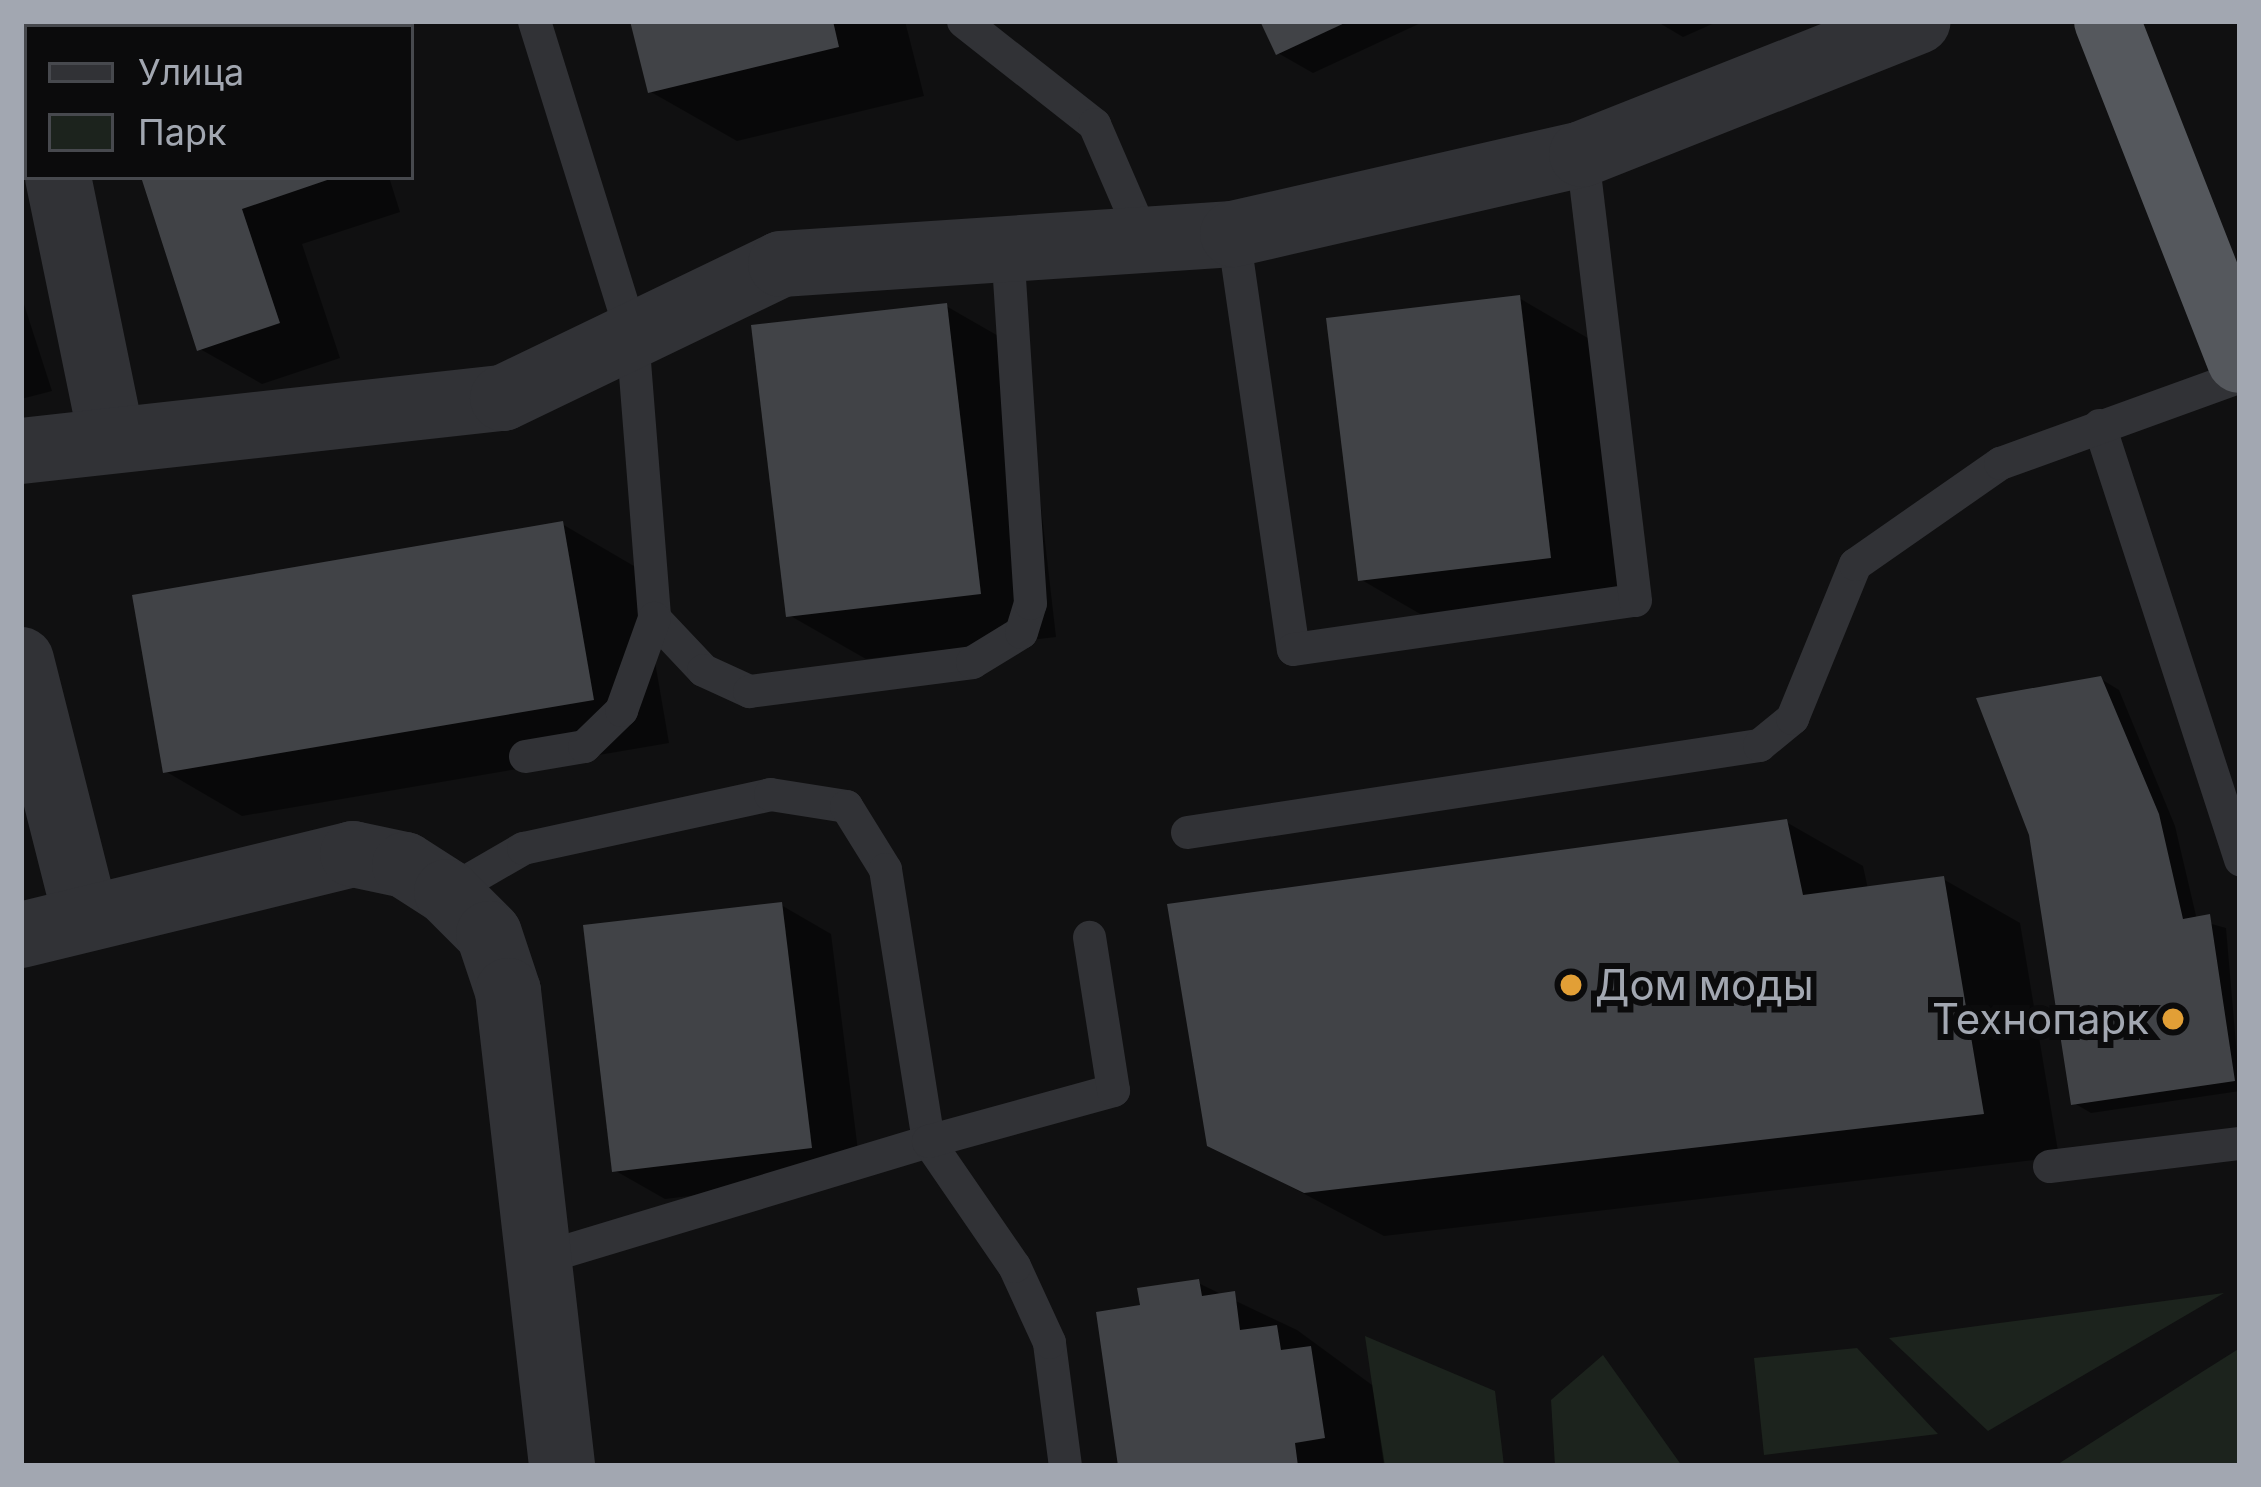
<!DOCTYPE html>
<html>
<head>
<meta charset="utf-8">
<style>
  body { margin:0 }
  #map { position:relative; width:2261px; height:1487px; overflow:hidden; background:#101011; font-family:Inter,sans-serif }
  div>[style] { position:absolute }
  .green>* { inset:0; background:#1c231d }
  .shadow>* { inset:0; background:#0007 }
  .building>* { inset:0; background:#414347 }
  .service>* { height:33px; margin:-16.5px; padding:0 16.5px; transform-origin:16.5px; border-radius:16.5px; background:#313236 }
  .minor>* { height:66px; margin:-33px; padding:0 33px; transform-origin:33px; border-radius:33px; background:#313236 }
  .trunk>* { height:66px; margin:-33px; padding:0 33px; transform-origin:33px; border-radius:33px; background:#55585d }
  .dots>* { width:33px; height:33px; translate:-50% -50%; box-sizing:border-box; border:6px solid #0b0b0c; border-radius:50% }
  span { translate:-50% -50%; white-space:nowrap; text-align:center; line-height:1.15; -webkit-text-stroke:12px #0b0b0c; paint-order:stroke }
  .poi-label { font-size:42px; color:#a2a7b1 }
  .left { translate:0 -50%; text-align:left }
  .right { translate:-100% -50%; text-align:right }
  .frame { position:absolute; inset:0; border:24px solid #a2a7b1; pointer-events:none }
  .legend { position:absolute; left:24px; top:24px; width:390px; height:156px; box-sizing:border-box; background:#0b0b0c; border:3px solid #47494e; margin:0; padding:15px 21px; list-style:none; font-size:36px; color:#a2a7b1 }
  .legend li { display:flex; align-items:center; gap:24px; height:60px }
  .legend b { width:60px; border:3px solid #47494e }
</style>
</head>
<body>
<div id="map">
  <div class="green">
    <i style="clip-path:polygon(2224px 1293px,1988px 1431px,1889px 1338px,1992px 1324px)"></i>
    <i style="clip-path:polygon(1365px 1336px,1495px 1391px,1504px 1466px,1384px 1466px)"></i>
    <i style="clip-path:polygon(1857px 1348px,1938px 1434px,1764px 1455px,1754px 1358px)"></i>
    <i style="clip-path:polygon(2240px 1348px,2240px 1466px,2055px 1466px,2194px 1377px)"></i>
    <i style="clip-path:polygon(1603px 1355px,1682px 1466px,1555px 1466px,1551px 1400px)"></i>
  </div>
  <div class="shadow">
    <i style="clip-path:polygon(93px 21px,338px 21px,340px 27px,95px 27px)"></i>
    <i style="clip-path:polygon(633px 21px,905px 21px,924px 96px,737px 141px,651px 92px)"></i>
    <i style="clip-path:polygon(1264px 21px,1425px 21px,1313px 73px,1278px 53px)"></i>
    <i style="clip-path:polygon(1656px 21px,1719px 21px,1683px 37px)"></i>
    <i style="clip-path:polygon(144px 177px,389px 177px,400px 212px,302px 244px,340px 358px,262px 384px,200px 349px)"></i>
    <i style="clip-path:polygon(21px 295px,52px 391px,21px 399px)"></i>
    <i style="clip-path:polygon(1519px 298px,1605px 348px,1636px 606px,1446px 629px,1360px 579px)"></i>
    <i style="clip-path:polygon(946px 306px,1023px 350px,1056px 637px,866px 659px,789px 615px)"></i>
    <i style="clip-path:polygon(562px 524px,639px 569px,669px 743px,242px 816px,165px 771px)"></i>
    <i style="clip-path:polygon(2101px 679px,2119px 690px,2175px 826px,2197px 920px,2226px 928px,2240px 1091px,2091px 1113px,2074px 1103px)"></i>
    <i style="clip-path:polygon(1786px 822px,1863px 866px,1868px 889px,1943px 879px,2020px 923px,2059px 1157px,1384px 1236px,1210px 1144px)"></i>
    <i style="clip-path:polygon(781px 905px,831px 934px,861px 1175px,665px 1199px,614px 1170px)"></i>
    <i style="clip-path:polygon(1198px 1283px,1297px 1330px,1372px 1385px,1385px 1466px,1121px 1466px,1144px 1307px)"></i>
  </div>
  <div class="building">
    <i style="clip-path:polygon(89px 21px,289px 21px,291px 27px,91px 27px)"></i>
    <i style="clip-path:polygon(630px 21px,833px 21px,839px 47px,648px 93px)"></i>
    <i style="clip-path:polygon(1260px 21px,1349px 21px,1276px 55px)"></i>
    <i style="clip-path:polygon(141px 177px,336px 177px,242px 209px,280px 323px,197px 351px)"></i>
    <i style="clip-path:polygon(1520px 295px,1551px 558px,1358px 581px,1326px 318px)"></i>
    <i style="clip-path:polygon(947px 303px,981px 594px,786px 617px,751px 325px)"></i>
    <i style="clip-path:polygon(563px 521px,594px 700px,163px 773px,132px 595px)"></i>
    <i style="clip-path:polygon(2101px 676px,2159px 814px,2183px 919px,2210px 914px,2235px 1081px,2071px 1105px,2029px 835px,1976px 698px)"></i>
    <i style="clip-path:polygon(1787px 819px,1803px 895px,1944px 876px,1984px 1114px,1304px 1193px,1207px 1146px,1167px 904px)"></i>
    <i style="clip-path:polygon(782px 902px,812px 1148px,612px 1172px,583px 925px)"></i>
    <i style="clip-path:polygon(1199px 1279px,1202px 1296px,1235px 1291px,1240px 1330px,1277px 1325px,1281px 1350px,1311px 1346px,1325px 1438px,1295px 1443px,1298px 1466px,1118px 1466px,1096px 1312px,1140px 1305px,1137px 1288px)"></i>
  </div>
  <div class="service">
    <i style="left:534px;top:21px;width:330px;rotate:72.7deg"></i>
    <i style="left:632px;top:336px;width:283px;rotate:85.5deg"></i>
    <i style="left:654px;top:618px;width:71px;rotate:46.7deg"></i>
    <i style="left:703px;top:670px;width:51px;rotate:24.5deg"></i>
    <i style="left:749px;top:691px;width:225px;rotate:-7.4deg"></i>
    <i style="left:972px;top:662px;width:57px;rotate:-31.5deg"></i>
    <i style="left:1021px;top:632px;width:30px;rotate:-73deg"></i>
    <i style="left:1030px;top:603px;width:353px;rotate:-93.7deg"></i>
    <i style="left:963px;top:21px;width:167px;rotate:38.2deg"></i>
    <i style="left:1094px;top:124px;width:131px;rotate:66.6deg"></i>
    <i style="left:1233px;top:234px;width:419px;rotate:81.8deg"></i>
    <i style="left:1293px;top:649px;width:345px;rotate:-8.2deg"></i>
    <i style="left:1635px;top:600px;width:449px;rotate:-96.8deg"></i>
    <i style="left:2099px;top:425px;width:457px;rotate:72deg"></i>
    <i style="left:525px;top:756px;width:60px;rotate:-9.6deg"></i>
    <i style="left:584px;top:746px;width:52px;rotate:-44.2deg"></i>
    <i style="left:621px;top:710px;width:98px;rotate:-70.3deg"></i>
    <i style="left:1187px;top:832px;width:579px;rotate:-8.65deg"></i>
    <i style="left:1759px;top:745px;width:43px;rotate:-39.3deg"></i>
    <i style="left:1792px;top:718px;width:166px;rotate:-67.8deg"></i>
    <i style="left:1855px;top:564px;width:177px;rotate:-34.9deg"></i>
    <i style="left:2000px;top:463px;width:255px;rotate:-19.9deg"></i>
    <i style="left:447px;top:892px;width:88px;rotate:-30.1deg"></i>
    <i style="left:523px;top:848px;width:253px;rotate:-12.3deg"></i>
    <i style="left:770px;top:794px;width:77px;rotate:9deg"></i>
    <i style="left:846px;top:806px;width:74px;rotate:58.2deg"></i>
    <i style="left:885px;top:869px;width:275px;rotate:81deg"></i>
    <i style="left:928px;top:1141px;width:402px;rotate:163.2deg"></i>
    <i style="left:2049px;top:1166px;width:192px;rotate:-6.9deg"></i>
    <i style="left:1065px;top:1466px;width:125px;rotate:-97.4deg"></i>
    <i style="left:1049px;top:1342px;width:84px;rotate:-114.7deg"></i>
    <i style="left:1014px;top:1266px;width:152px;rotate:-124.5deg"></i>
    <i style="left:928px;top:1141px;width:192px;rotate:-15.4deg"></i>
    <i style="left:1113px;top:1090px;width:155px;rotate:-98.9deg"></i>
  </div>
  <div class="minor">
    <i style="left:27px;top:21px;width:6px;rotate:81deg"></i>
    <i style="left:58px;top:177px;width:268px;rotate:78.4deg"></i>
    <i style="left:21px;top:451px;width:485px;rotate:-6.3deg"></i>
    <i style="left:503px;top:398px;width:309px;rotate:-25.7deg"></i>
    <i style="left:781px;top:264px;width:453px;rotate:-3.8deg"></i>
    <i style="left:1233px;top:234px;width:358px;rotate:-12.9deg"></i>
    <i style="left:1582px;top:154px;width:361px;rotate:-21.6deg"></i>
    <i style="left:21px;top:660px;width:265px;rotate:75.8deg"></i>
    <i style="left:21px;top:935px;width:342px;rotate:-13.7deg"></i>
    <i style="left:353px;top:854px;width:53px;rotate:11.9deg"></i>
    <i style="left:405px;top:865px;width:50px;rotate:32.7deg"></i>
    <i style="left:447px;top:892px;width:59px;rotate:45deg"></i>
    <i style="left:489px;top:934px;width:60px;rotate:71.6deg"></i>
    <i style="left:508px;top:991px;width:478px;rotate:83.5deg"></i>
  </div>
  <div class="trunk">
    <i style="left:2107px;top:21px;width:364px;rotate:68.6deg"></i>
  </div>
  <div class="dots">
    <i style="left:1571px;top:985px;background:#e29f36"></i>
    <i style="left:2173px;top:1019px;background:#e29f36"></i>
  </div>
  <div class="poi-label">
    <span class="left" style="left:1595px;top:985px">Дом моды</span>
    <span class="right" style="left:2149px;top:1019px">Технопарк</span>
  </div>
  <div class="frame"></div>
  <ul class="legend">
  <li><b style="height:15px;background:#313236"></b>Улица</li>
  <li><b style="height:33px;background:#1c231d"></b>Парк</li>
  </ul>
</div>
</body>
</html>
